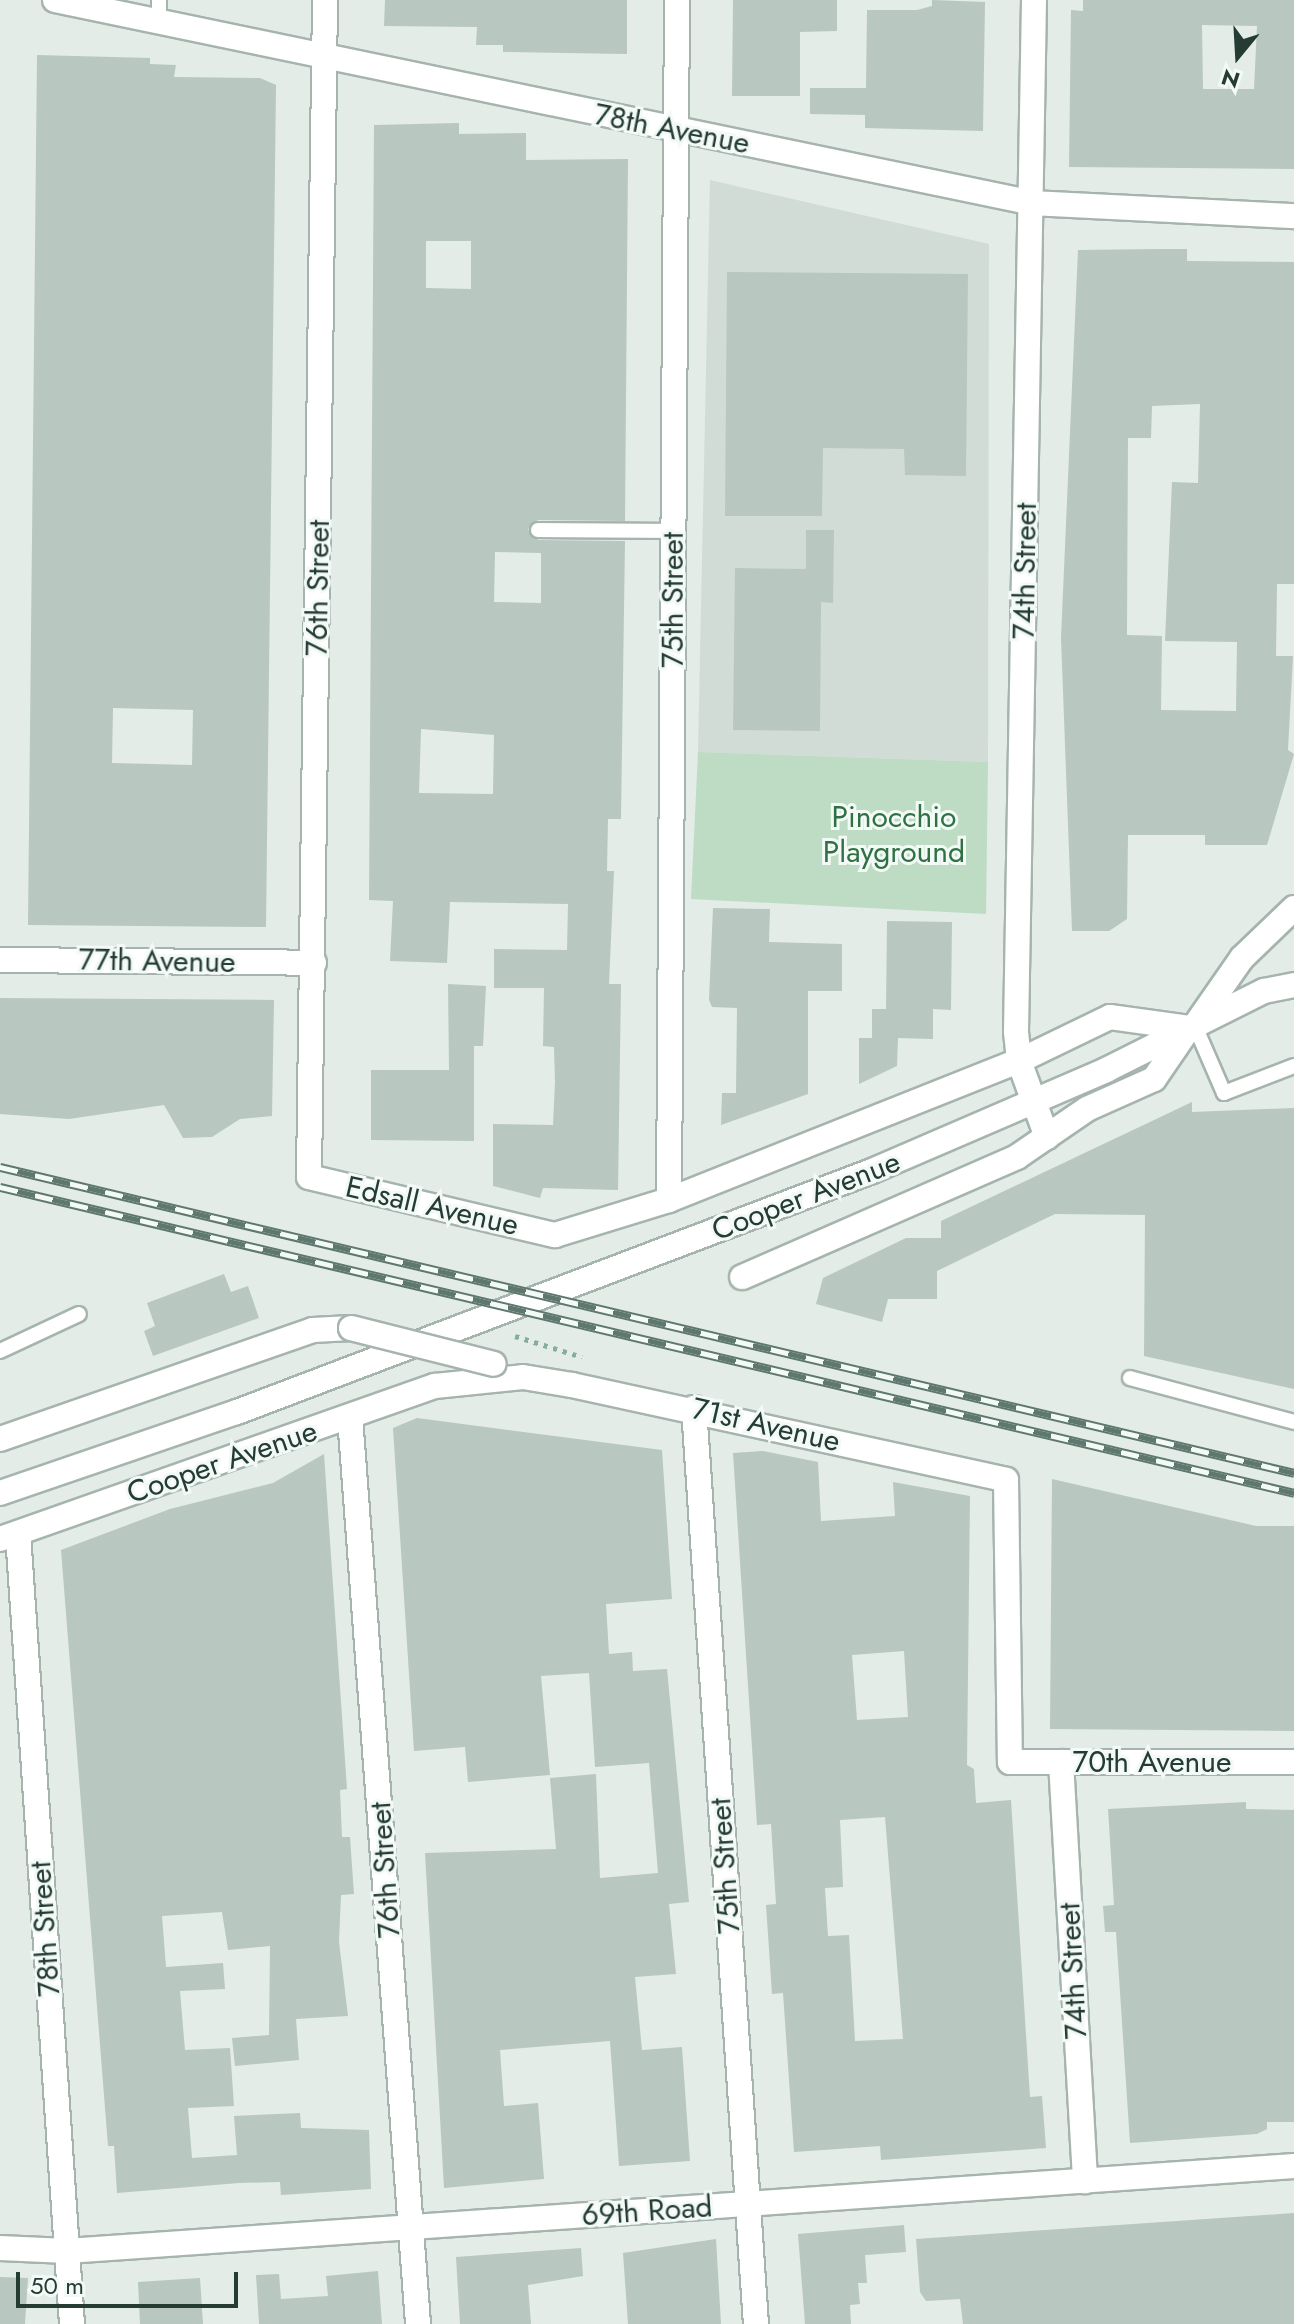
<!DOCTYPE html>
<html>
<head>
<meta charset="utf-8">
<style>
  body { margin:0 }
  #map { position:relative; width:1294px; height:2324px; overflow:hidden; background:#e3ece7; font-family:Jost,sans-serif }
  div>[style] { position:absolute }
  .built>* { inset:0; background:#d1dcd6 }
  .green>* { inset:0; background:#bddcc3 }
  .building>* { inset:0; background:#b8c7c0 }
  .path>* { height:5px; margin-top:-2.5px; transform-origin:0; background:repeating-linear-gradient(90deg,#85ae9e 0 4px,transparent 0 10px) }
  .roads { filter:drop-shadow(2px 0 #a6b4ae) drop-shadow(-2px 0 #a6b4ae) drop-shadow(0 2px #a6b4ae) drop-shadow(0 -2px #a6b4ae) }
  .lane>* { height:14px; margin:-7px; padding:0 7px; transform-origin:7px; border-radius:7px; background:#fff }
  .street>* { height:24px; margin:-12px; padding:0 12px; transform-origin:12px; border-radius:12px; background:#fff }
  .secondary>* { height:24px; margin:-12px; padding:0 12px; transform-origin:12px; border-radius:12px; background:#fff }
  .rail>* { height:9px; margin-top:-4.5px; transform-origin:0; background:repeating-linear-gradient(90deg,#f3f9f6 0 18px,#5e786f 0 36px); box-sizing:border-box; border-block:2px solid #5e786f }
  .bridges { filter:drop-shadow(2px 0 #a6b4ae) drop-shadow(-2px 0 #a6b4ae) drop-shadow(0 2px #a6b4ae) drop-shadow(0 -2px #a6b4ae) }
  .street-bridge>* { height:24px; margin:-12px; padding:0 12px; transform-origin:12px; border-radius:12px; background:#fff }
  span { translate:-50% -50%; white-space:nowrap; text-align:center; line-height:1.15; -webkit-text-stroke:6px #f3f9f6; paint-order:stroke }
  .street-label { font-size:30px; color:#243c34 }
  .park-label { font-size:30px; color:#307144 }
  .north { position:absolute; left:1198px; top:16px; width:80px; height:80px; -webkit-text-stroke:6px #f3f9f6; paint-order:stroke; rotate:198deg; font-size:22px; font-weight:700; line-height:32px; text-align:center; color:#243c34 }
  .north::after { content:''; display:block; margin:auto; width:28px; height:36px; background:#243c34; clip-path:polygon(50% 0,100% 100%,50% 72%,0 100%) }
  .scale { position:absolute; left:16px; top:2272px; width:222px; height:36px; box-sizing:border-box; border:4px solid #243c34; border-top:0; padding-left:10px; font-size:24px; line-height:28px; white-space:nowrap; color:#243c34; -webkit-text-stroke:6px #f3f9f6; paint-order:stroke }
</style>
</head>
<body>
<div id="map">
  <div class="built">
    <i style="clip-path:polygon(710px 180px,989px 244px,988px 762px,698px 752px)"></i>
  </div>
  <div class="green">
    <i style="clip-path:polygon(698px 752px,988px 762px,986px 914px,691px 899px)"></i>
  </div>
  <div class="building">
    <i style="clip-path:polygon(385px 0,627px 0,627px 54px,503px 52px,503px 45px,476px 45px,477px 27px,384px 26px)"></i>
    <i style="clip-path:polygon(733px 0,837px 0,837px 31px,800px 32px,800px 96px,732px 96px)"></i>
    <i style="clip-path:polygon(932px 0,985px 2px,983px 131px,865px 128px,865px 115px,810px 114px,810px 88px,866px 88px,867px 10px,917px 10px,932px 6px)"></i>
    <i style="clip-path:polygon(evenodd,1083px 0,1294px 0,1294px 169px,1069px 167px,1071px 10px,1083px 11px,1083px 0,1202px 25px,1257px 26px,1254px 89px,1203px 89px,1202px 25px)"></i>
    <i style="clip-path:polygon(evenodd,37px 55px,150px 58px,150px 64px,176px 65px,174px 77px,260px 78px,276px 85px,266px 927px,28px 925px,37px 55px,113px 708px,193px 710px,192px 765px,112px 763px,113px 708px)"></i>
    <i style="clip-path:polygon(evenodd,459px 123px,459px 134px,526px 133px,526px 160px,628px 159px,625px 521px,538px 520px,528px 529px,538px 540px,625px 541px,621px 819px,608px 819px,607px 871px,614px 871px,609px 984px,621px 984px,618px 1190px,543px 1188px,540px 1198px,493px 1186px,493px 1124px,553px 1125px,555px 1082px,554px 1047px,543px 1046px,544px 988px,494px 988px,494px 949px,567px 950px,568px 904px,450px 902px,447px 963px,390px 961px,393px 901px,369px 900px,374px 125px,459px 123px,426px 241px,471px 241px,471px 289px,426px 288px,426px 241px,459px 123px,495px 552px,541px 553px,541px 603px,494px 602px,495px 552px,459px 123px,421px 729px,494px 735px,493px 794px,419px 793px,421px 729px)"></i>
    <i style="clip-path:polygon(evenodd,1160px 249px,1187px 249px,1187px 261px,1294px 262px,1294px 584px,1277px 584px,1276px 656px,1293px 656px,1288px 750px,1294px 754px,1267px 845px,1205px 845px,1205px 835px,1128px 835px,1127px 919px,1109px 931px,1072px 931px,1061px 638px,1078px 250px,1160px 249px,1200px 404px,1198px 483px,1172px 482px,1165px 641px,1237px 642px,1236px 711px,1161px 710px,1162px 636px,1127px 635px,1128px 438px,1151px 438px,1152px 406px,1200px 404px)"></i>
    <i style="clip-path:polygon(727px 272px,968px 274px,966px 476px,905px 475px,904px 449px,823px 448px,822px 516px,725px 516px)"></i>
    <i style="clip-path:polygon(806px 530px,834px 530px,833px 603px,821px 602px,820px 731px,733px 730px,735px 568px,806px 569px)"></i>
    <i style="clip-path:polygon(713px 908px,770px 909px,769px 942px,842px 944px,842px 991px,808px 991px,808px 1094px,721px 1125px,722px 1093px,736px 1093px,737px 1008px,712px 1007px,709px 1000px)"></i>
    <i style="clip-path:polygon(887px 921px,952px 922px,951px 1010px,933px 1009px,933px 1039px,898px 1038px,897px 1066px,859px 1084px,859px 1038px,872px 1038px,872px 1009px,886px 1009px)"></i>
    <i style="clip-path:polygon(448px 984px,486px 986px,483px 1046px,474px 1046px,474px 1141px,371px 1140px,371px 1070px,449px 1070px)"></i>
    <i style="clip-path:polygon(0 998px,274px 1000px,272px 1116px,240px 1119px,212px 1137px,183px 1138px,164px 1105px,69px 1119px,0 1114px)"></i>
    <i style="clip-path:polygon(1192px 1102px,1192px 1112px,1294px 1108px,1294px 1389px,1144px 1356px,1145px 1215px,1055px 1214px,937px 1271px,937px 1299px,888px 1299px,882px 1322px,816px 1304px,823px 1278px,906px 1238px,941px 1238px,941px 1221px)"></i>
    <i style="clip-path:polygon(224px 1274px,231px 1292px,248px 1286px,259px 1318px,153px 1356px,144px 1331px,155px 1326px,147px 1303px)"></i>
    <i style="clip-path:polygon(417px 1418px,662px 1450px,672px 1599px,606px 1604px,609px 1654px,632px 1652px,633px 1671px,667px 1669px,689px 1902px,669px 1904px,676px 1974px,635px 1977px,642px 2050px,682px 2047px,690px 2161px,619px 2166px,610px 2041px,500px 2050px,504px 2106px,538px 2103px,544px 2179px,444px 2188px,425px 1853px,556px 1849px,550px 1778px,596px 1774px,600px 1878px,658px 1873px,649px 1763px,595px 1767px,589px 1673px,541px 1676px,550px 1775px,468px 1782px,465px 1747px,414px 1751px,393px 1428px)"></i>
    <i style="clip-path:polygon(evenodd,763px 1451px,818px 1462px,821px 1521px,895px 1516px,893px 1482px,970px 1496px,967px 1765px,974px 1769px,976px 1803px,1011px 1800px,1030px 2097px,1042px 2096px,1046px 2148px,881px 2160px,880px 2146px,794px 2152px,783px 1993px,772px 1994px,766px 1905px,776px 1904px,771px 1824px,757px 1825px,733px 1453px,763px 1451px,904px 1651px,908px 1717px,857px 1720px,852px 1655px,904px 1651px,763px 1451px,885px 1817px,903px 2039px,855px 2041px,849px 1935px,828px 1936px,825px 1888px,843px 1887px,840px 1820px,885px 1817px)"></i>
    <i style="clip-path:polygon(324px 1454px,347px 1789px,340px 1790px,342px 1837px,350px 1837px,354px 1894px,341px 1895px,339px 1942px,348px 2016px,296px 2019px,299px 2060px,235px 2066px,232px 2038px,269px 2035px,270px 1946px,228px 1950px,222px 1912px,162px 1916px,166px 1967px,223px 1963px,225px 1989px,180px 1991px,185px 2050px,230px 2048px,234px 2106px,188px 2108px,192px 2158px,237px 2155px,234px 2116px,300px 2113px,301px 2128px,369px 2130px,371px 2189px,281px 2195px,280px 2182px,239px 2183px,117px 2193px,114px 2146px,108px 2146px,61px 1550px,170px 1509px,273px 1483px)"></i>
    <i style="clip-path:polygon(1052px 1479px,1256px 1526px,1294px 1526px,1294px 1731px,1050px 1729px)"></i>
    <i style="clip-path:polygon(1246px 1802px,1246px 1809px,1294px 1810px,1294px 2122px,1267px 2122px,1267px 2129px,1257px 2134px,1130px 2143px,1116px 1932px,1105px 1932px,1103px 1906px,1114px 1905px,1108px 1809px)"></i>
    <i style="clip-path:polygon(1294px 2213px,1294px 2324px,963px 2324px,960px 2299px,926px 2301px,920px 2292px,916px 2239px)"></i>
    <i style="clip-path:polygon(904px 2225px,906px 2252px,865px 2255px,867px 2283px,858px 2283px,860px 2304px,850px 2305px,851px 2324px,805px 2324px,798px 2234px)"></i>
    <i style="clip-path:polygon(716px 2239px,721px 2324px,628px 2324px,623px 2253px)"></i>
    <i style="clip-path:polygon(581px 2248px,583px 2276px,528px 2285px,531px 2324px,460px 2324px,456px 2257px)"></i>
    <i style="clip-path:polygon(378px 2271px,382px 2324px,259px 2324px,256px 2275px,279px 2274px,281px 2299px,328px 2296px,326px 2276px)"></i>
    <i style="clip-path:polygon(0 2277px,28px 2278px,25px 2324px,0 2324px)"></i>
    <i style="clip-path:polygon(200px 2278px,203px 2324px,140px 2324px,138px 2282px)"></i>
  </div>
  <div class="path">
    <i style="left:515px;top:1336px;width:70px;rotate:17.4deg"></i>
  </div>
  <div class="roads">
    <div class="lane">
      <i style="left:159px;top:0;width:23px;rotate:90deg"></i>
      <i style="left:538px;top:530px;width:135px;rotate:0.4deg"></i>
      <i style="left:1195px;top:1026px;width:73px;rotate:66.6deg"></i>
      <i style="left:1224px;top:1093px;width:75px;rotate:-21.1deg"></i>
      <i style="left:0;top:1351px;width:87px;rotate:-25.1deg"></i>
      <i style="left:1130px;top:1378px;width:170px;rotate:15deg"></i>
    </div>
    <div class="street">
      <i style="left:55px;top:0;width:999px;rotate:11.73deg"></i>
      <i style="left:1033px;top:203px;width:261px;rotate:2.9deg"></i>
      <i style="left:325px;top:0;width:1177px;rotate:90.78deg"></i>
      <i style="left:309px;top:1177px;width:253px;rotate:13.3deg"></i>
      <i style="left:555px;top:1235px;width:119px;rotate:-17.1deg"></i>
      <i style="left:669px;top:1200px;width:377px;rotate:-21.7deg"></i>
      <i style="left:1019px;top:1061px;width:101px;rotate:-25.8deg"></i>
      <i style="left:1110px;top:1017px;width:80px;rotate:7.9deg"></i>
      <i style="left:1189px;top:1028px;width:62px;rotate:124.5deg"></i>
      <i style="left:1154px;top:1079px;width:73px;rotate:155.9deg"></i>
      <i style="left:1087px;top:1109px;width:85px;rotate:145.6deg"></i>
      <i style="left:1017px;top:1157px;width:300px;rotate:156.4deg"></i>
      <i style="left:1034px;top:0;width:1032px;rotate:91deg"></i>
      <i style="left:1016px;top:1032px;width:29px;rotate:84deg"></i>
      <i style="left:1019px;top:1061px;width:81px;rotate:69.8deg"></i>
      <i style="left:0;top:960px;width:314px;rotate:0.5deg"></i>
      <i style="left:669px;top:1200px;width:1200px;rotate:-89.62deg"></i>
      <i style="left:694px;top:1408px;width:918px;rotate:86.13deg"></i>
      <i style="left:350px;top:1417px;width:910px;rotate:85.71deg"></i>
      <i style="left:0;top:1439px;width:331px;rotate:-19.2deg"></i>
      <i style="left:313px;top:1330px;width:38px;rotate:-3deg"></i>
      <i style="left:18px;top:1534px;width:792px;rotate:86.09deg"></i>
      <i style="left:0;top:1539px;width:461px;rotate:-19.4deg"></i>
      <i style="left:435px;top:1386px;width:88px;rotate:-5.8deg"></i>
      <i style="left:523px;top:1377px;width:50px;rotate:9.3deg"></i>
      <i style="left:572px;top:1385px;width:444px;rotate:12.3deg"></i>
      <i style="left:1006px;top:1480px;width:282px;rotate:89.2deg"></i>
      <i style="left:1010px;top:1762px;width:284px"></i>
      <i style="left:1061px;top:1762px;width:420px;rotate:86.7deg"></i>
      <i style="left:0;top:2248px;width:67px;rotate:2.6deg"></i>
      <i style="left:67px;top:2251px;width:1230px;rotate:-3.96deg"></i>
    </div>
    <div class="secondary">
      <i style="left:1198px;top:1021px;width:77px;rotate:-55.1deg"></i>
      <i style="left:1242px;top:958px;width:72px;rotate:-43.9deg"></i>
      <i style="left:0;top:1493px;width:250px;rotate:-18.9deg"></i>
      <i style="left:237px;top:1412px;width:679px;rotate:-20.78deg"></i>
      <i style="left:872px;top:1171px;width:255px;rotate:-23.3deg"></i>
      <i style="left:1106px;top:1070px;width:177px;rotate:-26.6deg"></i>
      <i style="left:1264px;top:991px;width:31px;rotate:-11deg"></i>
    </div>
  </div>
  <div class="rail">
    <i style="left:0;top:1167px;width:1330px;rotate:13.3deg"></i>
    <i style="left:0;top:1187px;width:1330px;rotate:13.3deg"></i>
  </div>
  <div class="bridges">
    <div class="street-bridge">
      <i style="left:351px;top:1328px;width:147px;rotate:14.1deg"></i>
    </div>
  </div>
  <div class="street-label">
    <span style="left:672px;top:129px;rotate:11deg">78th Avenue</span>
    <span style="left:1025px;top:571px;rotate:-89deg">74th Street</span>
    <span style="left:318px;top:588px;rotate:-89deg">76th Street</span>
    <span style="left:673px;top:600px;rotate:-90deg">75th Street</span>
    <span style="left:157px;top:961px;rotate:1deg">77th Avenue</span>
    <span style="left:806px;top:1196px;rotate:-21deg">Cooper Avenue</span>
    <span style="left:432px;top:1206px;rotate:13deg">Edsall Avenue</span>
    <span style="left:766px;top:1425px;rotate:13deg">71st Avenue</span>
    <span style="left:222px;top:1462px;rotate:-19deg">Cooper Avenue</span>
    <span style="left:1152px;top:1762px">70th Avenue</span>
    <span style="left:725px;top:1866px;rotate:-94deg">75th Street</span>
    <span style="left:385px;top:1870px;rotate:-94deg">76th Street</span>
    <span style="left:45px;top:1929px;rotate:-94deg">78th Street</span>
    <span style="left:1073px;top:1971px;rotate:-93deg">74th Street</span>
    <span style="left:647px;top:2211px;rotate:-4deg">69th Road</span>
  </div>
  <div class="park-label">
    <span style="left:894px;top:834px">Pinocchio<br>Playground</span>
  </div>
  <div class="north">N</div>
  <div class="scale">50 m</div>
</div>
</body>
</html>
